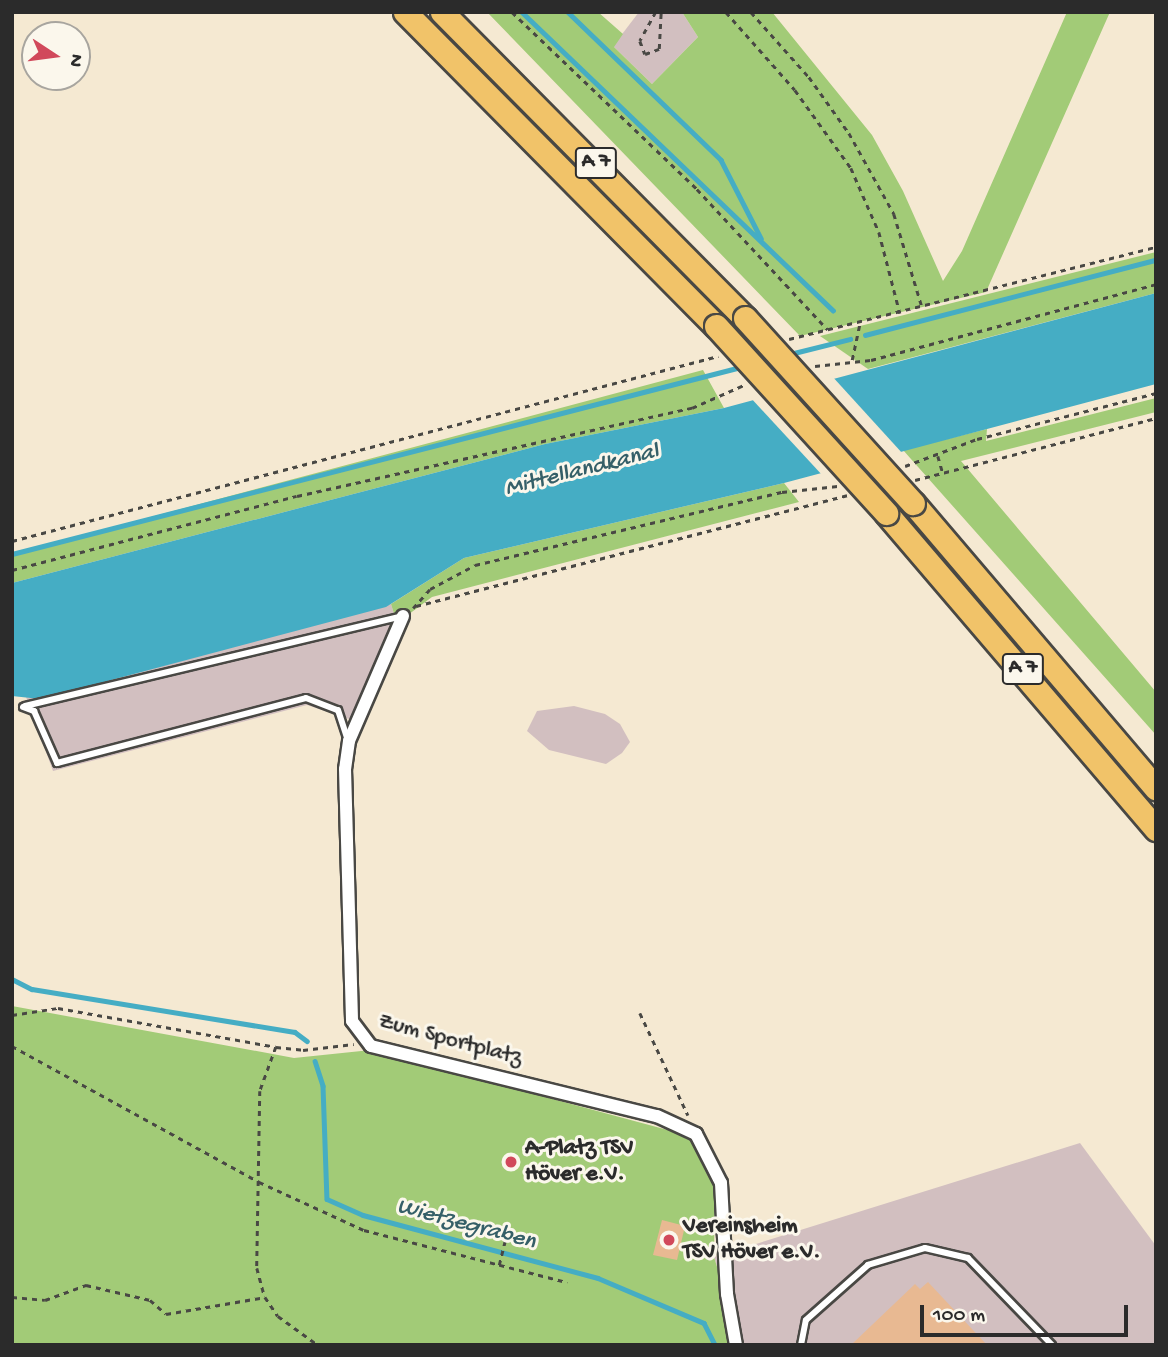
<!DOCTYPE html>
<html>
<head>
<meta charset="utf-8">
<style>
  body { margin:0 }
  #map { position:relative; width:1168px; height:1357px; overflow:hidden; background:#f5e9d2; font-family:"Gochi Hand",sans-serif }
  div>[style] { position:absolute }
  .industrial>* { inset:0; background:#d2bfc0 }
  .green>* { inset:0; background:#a2cb77 }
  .water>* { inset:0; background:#45adc4 }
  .pier>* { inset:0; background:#f5e9d2 }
  .stream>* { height:4.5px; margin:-2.25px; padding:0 2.25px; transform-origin:2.25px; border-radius:2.25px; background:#45adc4 }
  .building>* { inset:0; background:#e8b992 }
  .path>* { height:2.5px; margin-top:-1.25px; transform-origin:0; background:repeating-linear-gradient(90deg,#494844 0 5px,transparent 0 10px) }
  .roads { filter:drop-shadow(2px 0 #494844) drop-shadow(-2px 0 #494844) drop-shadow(0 2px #494844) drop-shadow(0 -2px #494844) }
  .service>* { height:6px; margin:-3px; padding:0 3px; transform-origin:3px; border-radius:3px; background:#fff }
  .minor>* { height:12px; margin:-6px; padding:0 6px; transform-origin:6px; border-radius:6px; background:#fff }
  .motorway>* { height:23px; margin:-11.5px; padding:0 11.5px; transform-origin:11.5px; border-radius:11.5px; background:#f1c369 }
  .bridges { filter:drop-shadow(2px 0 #494844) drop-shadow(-2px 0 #494844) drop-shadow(0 2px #494844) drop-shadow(0 -2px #494844) }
  .motorway-bridge>* { height:23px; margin:-11.5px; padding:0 11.5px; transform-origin:11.5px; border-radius:11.5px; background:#f1c369 }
  .dots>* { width:19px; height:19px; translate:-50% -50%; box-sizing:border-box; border:4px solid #fbf7ec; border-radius:50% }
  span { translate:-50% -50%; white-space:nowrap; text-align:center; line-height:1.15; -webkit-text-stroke:6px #fbf7ec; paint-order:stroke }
  .shield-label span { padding:2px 5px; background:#fbf7ec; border:2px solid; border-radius:5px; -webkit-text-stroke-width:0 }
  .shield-label { font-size:21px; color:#2b2b2b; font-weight:700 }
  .street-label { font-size:23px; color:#2b2b2b }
  .poi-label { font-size:23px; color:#2b2b2b; font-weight:700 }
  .left { translate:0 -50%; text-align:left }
  .water-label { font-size:24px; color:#355f68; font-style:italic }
  .frame { position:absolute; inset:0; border:14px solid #2b2b2b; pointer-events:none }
  .north { position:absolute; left:21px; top:21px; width:70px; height:70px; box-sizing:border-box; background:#fbf7ec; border:2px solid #a8a59f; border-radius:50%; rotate:103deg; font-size:19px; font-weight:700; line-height:28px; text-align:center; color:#2b2b2b }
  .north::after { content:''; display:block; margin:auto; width:24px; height:32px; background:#d1495b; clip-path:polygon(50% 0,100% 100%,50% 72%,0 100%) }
  .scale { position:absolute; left:920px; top:1305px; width:208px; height:32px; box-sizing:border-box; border:4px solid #2b2b2b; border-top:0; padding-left:9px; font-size:21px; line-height:24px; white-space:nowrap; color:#2b2b2b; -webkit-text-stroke:5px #fbf7ec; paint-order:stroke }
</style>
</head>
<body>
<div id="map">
  <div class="industrial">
    <i style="clip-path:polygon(639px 12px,682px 12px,698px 37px,652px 84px,613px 46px)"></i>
    <i style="clip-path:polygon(391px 604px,397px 623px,355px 721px,307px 705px,53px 771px,26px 697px,40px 699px)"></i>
    <i style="clip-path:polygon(574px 706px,605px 714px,620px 724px,630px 742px,622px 753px,606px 764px,549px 750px,527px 731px,537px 711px)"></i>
    <i style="clip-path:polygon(1080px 1143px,1156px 1246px,1156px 1345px,741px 1345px,714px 1257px)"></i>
  </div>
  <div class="green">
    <i style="clip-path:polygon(487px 12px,598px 12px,623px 34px,614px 47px,652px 84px,698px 37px,682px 12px,772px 12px,872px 135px,903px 191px,943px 281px,962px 251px,1067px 12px,1110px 12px,986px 292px,800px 336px)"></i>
    <i style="clip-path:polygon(1156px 252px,1156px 293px,868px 369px,820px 336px)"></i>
    <i style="clip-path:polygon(703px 370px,724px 408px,545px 444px,12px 583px,12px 554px)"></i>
    <i style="clip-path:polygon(1156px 398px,1156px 412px,961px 461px,1156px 692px,1156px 735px,903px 450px,987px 429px,986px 441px)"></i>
    <i style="clip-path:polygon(784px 483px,799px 502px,432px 597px,397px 623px,391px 604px,464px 558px)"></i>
    <i style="clip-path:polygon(12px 1006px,294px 1058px,371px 1050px,690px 1136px,715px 1180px,714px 1257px,741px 1345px,12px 1345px)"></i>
  </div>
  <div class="water">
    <i style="clip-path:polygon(1156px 293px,1156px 384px,784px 483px,464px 558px,386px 607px,40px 699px,12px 696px,12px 583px,545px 444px,724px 408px)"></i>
  </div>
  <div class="pier">
    <i style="clip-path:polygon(831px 375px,903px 454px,823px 476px,750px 397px)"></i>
  </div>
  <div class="stream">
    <i style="left:522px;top:12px;width:431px;rotate:43.8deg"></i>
    <i style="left:568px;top:12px;width:213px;rotate:44deg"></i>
    <i style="left:721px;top:160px;width:88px;rotate:62.9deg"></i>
    <i style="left:865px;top:335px;width:301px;rotate:-14.5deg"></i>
    <i style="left:790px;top:354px;width:62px;rotate:-14deg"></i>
    <i style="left:12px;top:554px;width:753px;rotate:-14.39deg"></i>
    <i style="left:12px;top:979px;width:22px;rotate:27deg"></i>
    <i style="left:32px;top:989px;width:266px;rotate:9.3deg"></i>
    <i style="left:295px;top:1032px;width:15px;rotate:37deg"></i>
    <i style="left:315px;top:1061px;width:26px;rotate:72deg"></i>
    <i style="left:323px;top:1086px;width:113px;rotate:88deg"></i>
    <i style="left:327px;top:1199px;width:39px;rotate:24deg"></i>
    <i style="left:363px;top:1215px;width:243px;rotate:15deg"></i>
    <i style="left:598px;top:1278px;width:115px;rotate:23deg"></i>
    <i style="left:704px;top:1323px;width:25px;rotate:63deg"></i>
  </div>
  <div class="building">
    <i style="clip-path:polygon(662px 1220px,685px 1226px,677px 1260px,653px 1255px)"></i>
    <i style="clip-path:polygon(928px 1282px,987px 1345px,851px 1345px,915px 1284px,920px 1289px)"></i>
  </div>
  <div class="path">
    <i style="left:512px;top:12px;width:256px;rotate:43.7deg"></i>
    <i style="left:697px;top:189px;width:192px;rotate:47.1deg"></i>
    <i style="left:656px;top:12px;width:33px;rotate:119deg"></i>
    <i style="left:640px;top:41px;width:14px;rotate:69deg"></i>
    <i style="left:645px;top:54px;width:15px;rotate:-20deg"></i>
    <i style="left:659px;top:49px;width:37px;rotate:-87deg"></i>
    <i style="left:726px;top:12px;width:104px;rotate:48.5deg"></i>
    <i style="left:795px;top:90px;width:96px;rotate:54.3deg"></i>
    <i style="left:851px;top:168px;width:70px;rotate:66.4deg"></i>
    <i style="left:879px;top:232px;width:84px;rotate:75.5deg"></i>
    <i style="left:751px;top:12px;width:87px;rotate:48.3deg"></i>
    <i style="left:809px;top:77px;width:69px;rotate:54.5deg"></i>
    <i style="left:849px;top:133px;width:93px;rotate:60.9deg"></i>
    <i style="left:894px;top:214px;width:97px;rotate:73.2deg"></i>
    <i style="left:789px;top:339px;width:378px;rotate:-14.1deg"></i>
    <i style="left:852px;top:360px;width:38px;rotate:-78deg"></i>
    <i style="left:815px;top:366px;width:56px;rotate:-6.1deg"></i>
    <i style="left:871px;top:360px;width:295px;rotate:-14.9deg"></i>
    <i style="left:938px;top:456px;width:18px;rotate:74deg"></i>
    <i style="left:905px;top:466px;width:77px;rotate:-20.6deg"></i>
    <i style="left:977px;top:439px;width:185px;rotate:-14.4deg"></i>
    <i style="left:915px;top:480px;width:249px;rotate:-14.4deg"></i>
    <i style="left:12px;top:541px;width:730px;rotate:-14.68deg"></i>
    <i style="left:12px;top:570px;width:294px;rotate:-14.6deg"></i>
    <i style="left:297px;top:496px;width:405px;rotate:-12.6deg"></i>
    <i style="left:692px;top:408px;width:57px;rotate:-23.9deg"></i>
    <i style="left:416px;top:606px;width:445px;rotate:-14.4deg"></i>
    <i style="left:413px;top:608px;width:25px;rotate:-48deg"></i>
    <i style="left:430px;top:589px;width:51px;rotate:-28.1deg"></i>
    <i style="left:475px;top:565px;width:316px;rotate:-13.4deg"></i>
    <i style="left:782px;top:492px;width:56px;rotate:-6.1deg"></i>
    <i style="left:640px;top:1013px;width:113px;rotate:64.8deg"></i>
    <i style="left:12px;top:1015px;width:47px;rotate:-8.7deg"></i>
    <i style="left:58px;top:1008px;width:221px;rotate:10.1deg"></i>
    <i style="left:276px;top:1047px;width:27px;rotate:6deg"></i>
    <i style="left:303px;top:1050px;width:51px;rotate:-6.7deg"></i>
    <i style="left:12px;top:1046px;width:282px;rotate:28.8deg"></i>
    <i style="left:259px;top:1182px;width:115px;rotate:24.6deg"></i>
    <i style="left:364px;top:1230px;width:210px;rotate:14.4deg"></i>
    <i style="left:276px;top:1047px;width:47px;rotate:110deg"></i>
    <i style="left:260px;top:1091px;width:177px;rotate:91deg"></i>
    <i style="left:257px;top:1268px;width:30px;rotate:75deg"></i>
    <i style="left:265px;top:1297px;width:23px;rotate:56deg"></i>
    <i style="left:278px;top:1316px;width:49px;rotate:35.9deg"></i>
    <i style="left:499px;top:1265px;width:33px;rotate:-76deg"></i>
    <i style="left:12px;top:1297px;width:33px;rotate:5deg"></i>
    <i style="left:45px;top:1300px;width:44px;rotate:-20.1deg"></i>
    <i style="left:86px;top:1285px;width:66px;rotate:13.2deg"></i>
    <i style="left:150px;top:1300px;width:21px;rotate:41deg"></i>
    <i style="left:166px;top:1314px;width:100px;rotate:-9.7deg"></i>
  </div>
  <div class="roads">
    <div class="service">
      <i style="left:25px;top:706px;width:388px;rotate:-13.4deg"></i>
      <i style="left:23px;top:707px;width:12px;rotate:20deg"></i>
      <i style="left:34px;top:711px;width:57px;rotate:66.1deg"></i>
      <i style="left:57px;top:763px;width:257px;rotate:-14.6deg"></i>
      <i style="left:306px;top:698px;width:34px;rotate:21deg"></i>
      <i style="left:338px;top:710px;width:32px;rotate:72deg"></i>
      <i style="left:801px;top:1345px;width:25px;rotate:-79deg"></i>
      <i style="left:806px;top:1320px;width:83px;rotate:-41.6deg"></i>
      <i style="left:868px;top:1265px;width:59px;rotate:-16.6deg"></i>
      <i style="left:925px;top:1248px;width:44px;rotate:13.1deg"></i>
      <i style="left:968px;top:1258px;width:121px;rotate:46deg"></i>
    </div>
    <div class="minor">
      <i style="left:403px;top:616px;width:136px;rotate:113.4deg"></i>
      <i style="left:349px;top:741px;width:28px;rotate:98deg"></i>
      <i style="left:345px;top:769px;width:252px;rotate:88.4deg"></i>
      <i style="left:352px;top:1021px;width:31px;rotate:53deg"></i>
      <i style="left:371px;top:1046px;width:294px;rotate:13.8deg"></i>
      <i style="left:657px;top:1116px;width:43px;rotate:24.8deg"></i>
      <i style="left:696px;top:1134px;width:55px;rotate:63deg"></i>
      <i style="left:721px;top:1183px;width:111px;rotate:86.9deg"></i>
      <i style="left:727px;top:1294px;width:52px;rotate:80deg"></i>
    </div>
    <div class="motorway">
      <i style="left:405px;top:12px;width:442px;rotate:45.3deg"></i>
      <i style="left:442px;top:12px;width:431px;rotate:45.3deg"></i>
      <i style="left:913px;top:503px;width:375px;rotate:49.6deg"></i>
      <i style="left:886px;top:513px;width:416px;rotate:49.5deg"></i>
    </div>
  </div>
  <div class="bridges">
    <div class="motorway-bridge">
      <i style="left:745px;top:318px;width:250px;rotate:47.8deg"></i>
      <i style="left:716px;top:326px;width:253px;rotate:47.7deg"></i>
    </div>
  </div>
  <div class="dots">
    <i style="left:511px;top:1162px;background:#d1495b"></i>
    <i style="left:669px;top:1240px;background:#d1495b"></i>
  </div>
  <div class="shield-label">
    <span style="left:596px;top:163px">A 7</span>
    <span style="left:1023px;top:669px">A 7</span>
  </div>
  <div class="street-label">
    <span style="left:450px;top:1041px;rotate:15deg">Zum Sportplatz</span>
  </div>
  <div class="poi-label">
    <span class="left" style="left:525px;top:1162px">A-Platz TSV<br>Höver e.V.</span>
    <span class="left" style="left:683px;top:1240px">Vereinsheim<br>TSV Höver e.V.</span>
  </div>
  <div class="water-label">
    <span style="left:582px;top:471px;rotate:-14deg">Mittellandkanal</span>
    <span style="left:466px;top:1225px;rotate:15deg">Wietzegraben</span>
  </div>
  <div class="frame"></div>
  <div class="north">N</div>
  <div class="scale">100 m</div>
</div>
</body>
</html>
